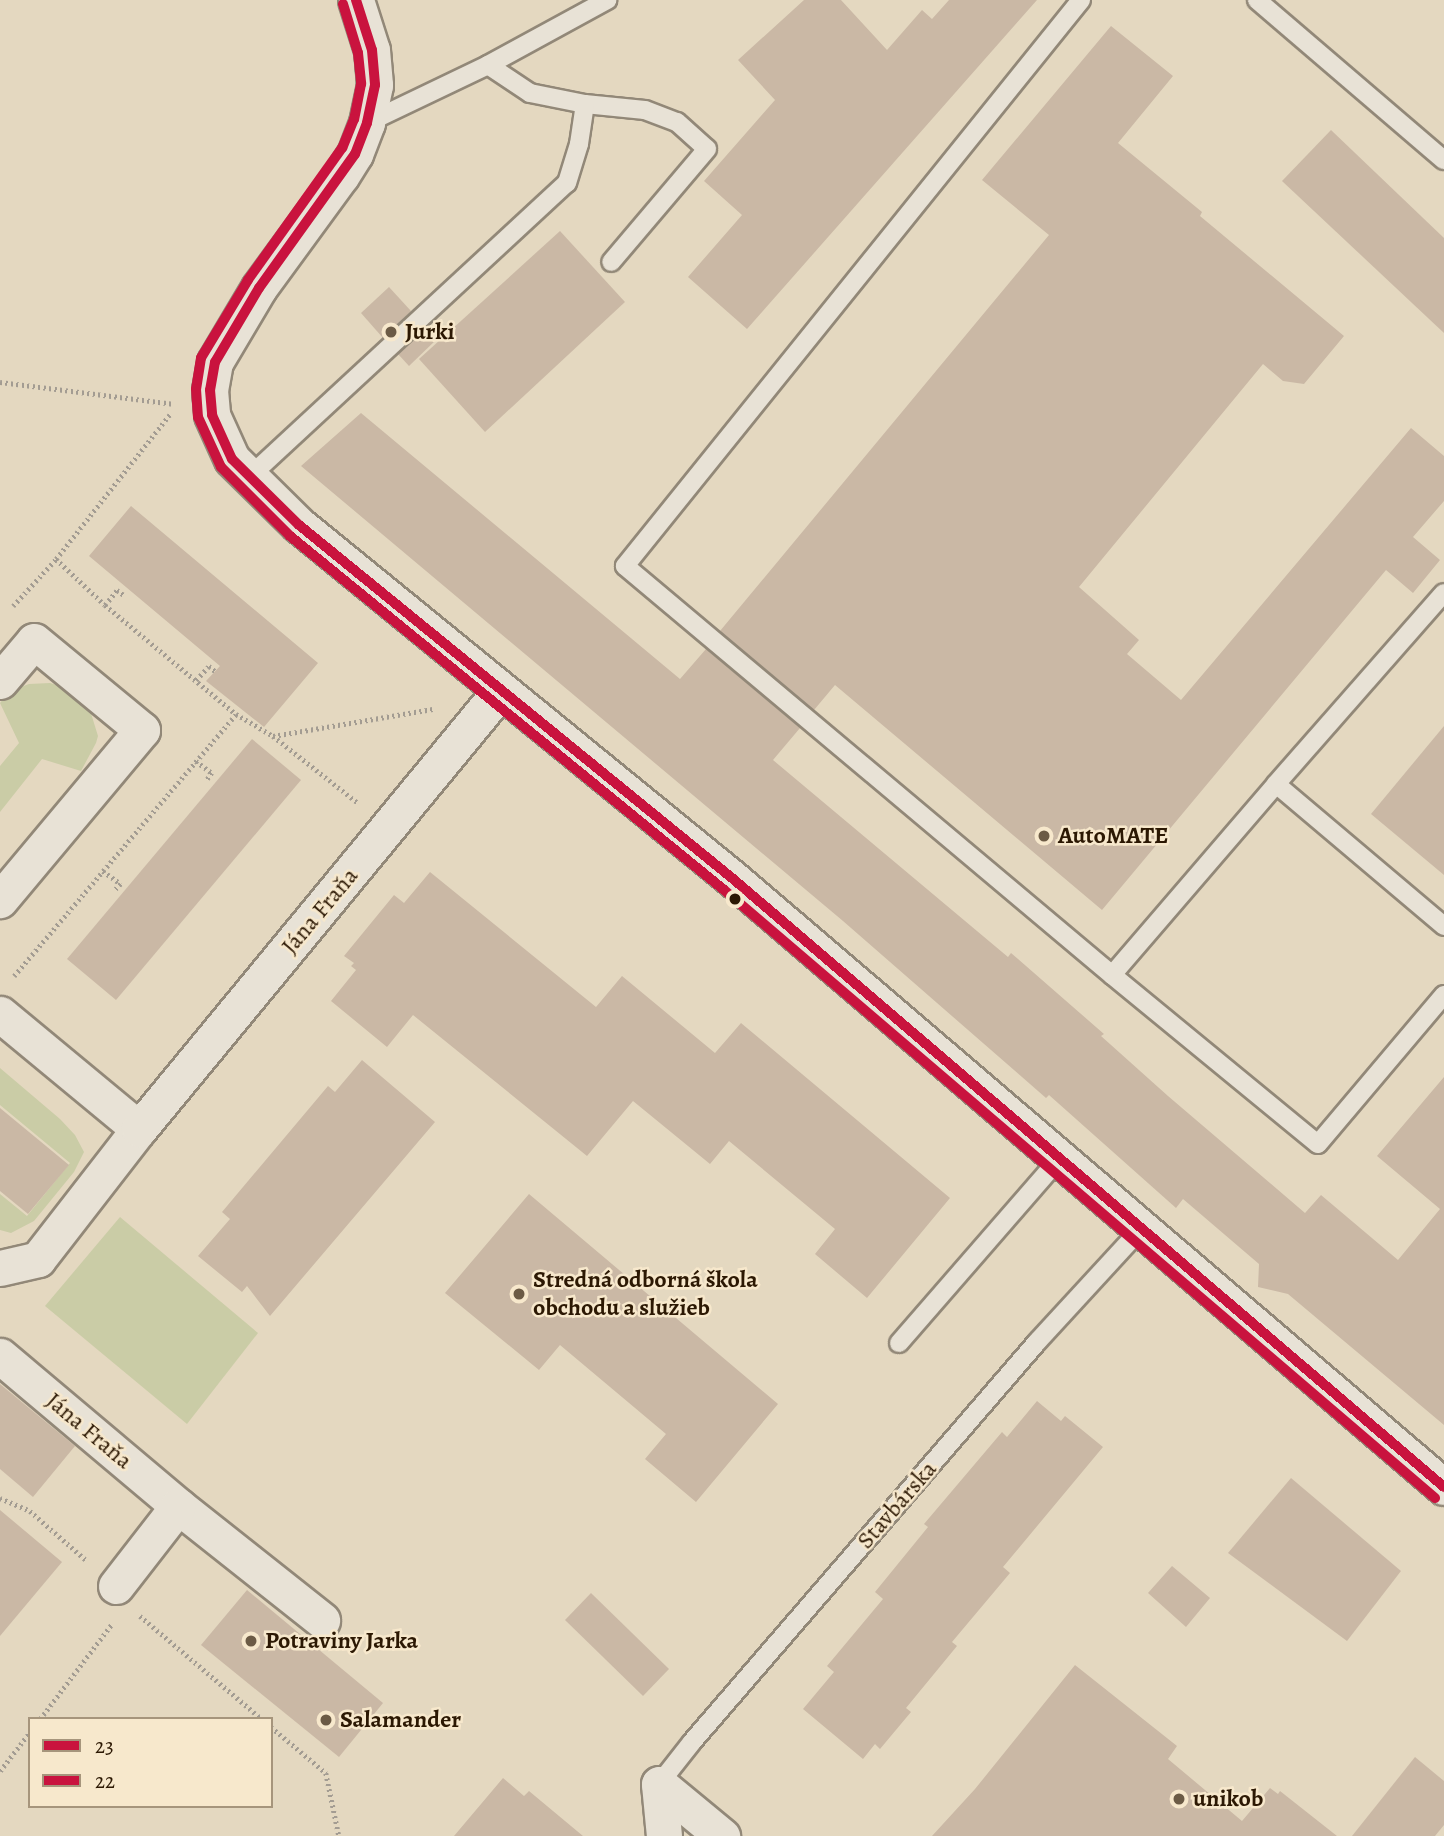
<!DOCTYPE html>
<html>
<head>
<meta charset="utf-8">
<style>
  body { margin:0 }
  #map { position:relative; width:1444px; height:1836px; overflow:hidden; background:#e4d8c0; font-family:Alegreya,serif }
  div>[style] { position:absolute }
  .green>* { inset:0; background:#cacca6 }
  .building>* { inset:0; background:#cab8a5 }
  .path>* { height:4.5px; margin-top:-2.25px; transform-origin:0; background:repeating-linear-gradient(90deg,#a39c92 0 2px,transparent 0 5.5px) }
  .roads { filter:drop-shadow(2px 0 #928878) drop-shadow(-2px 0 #928878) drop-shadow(0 2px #928878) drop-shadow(0 -2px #928878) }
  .lane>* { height:18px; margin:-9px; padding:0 9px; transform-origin:9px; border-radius:9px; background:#e8e2d6 }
  .street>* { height:35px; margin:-17.5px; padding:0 17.5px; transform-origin:17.5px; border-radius:17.5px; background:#e8e2d6 }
  .bus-1>* { height:10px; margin:-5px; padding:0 5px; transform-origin:5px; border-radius:5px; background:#c9133e }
  .bus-2>* { height:10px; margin:-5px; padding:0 5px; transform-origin:5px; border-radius:5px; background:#c9133e }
  .dots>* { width:19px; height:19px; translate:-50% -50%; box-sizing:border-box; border:4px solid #f7e8cc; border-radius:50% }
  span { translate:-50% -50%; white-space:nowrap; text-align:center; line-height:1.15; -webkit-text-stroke:5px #f7e8cc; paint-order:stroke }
  .poi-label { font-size:24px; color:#2c1803; font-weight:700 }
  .left { translate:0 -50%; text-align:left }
  .street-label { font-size:24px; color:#2c1803 }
  .legend { position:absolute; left:28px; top:1717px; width:245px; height:91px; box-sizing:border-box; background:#f7e8cc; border:2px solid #a6957c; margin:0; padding:9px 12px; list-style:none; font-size:21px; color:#2c1803 }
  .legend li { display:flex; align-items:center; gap:14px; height:35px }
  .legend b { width:35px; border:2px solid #a6957c }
</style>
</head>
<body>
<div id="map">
  <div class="green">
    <i style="clip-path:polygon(50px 683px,67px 688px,90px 710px,98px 736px,96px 743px,81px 771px,42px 759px,0 812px,0 766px,19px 743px,0 703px,10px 691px,29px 684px)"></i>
    <i style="clip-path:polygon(0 1068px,60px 1119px,75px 1135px,84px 1152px,74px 1172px,34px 1221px,11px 1233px,0 1230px,0 1194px,27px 1216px,70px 1163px,0 1105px)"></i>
    <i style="clip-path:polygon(120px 1217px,258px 1333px,187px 1424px,45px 1306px)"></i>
  </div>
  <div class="building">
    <i style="clip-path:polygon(804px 0,841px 0,887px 50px,922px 10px,932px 19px,949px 0,1037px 0,747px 329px,688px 277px,742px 215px,704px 181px,775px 100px,738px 60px)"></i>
    <i style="clip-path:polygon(1111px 26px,1173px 76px,1118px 143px,1202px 212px,1200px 216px,1344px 336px,1304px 384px,1283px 381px,1263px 364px,1079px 587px,1139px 640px,1127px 654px,1181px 700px,1411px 428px,1444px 456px,1444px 501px,1413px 537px,1440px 560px,1413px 593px,1386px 570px,1102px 910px,835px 685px,814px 710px,720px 631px,1049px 235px,982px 180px)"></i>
    <i style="clip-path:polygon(1331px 130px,1444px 238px,1444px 333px,1282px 181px)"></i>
    <i style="clip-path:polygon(560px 231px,625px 302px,485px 432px,419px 359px)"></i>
    <i style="clip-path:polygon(389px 287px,411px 311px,383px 338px,361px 313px)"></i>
    <i style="clip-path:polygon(427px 328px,437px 339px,409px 366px,398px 354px)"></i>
    <i style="clip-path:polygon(361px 413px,680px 679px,706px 649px,800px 728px,773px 760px,1008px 957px,1011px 953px,1104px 1034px,1101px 1036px,1168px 1096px,1305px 1213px,1321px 1195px,1398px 1260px,1440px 1209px,1377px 1156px,1444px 1077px,1444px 1425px,1288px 1294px,1258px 1287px,1259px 1264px,1183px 1199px,1176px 1208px,1049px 1095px,1046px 1098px,843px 921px,301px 466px)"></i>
    <i style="clip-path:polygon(131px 506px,318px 663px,264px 727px,206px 681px,220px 666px,89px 556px)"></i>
    <i style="clip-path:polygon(1444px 726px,1444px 875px,1371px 814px)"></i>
    <i style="clip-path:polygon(252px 739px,301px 780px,116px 1000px,67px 959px)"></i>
    <i style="clip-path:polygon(430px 872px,596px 1007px,622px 976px,715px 1053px,741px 1023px,950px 1198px,867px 1298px,815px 1254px,835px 1229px,729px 1141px,710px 1164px,633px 1101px,587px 1156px,413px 1015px,387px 1047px,331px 1001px,356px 970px,351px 966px,354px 963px,344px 956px,394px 895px,404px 903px)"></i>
    <i style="clip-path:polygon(362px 1060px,435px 1122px,270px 1316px,247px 1286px,242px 1292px,198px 1256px,230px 1219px,222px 1212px,328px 1086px,335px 1092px)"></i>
    <i style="clip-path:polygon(0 1108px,69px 1165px,28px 1214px,0 1191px)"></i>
    <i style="clip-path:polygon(529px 1194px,778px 1404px,696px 1502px,645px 1459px,666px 1434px,560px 1345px,539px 1370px,445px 1293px)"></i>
    <i style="clip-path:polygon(0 1384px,75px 1446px,33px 1497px,0 1469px)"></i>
    <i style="clip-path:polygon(1037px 1401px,1061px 1421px,1065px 1416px,1103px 1447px,1003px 1567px,1010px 1573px,952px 1642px,957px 1646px,906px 1708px,911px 1712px,880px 1749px,875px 1744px,863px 1759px,803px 1709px,834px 1672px,827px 1666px,883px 1599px,875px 1592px,928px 1527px,924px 1524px,1002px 1432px,1007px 1437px)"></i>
    <i style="clip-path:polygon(1291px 1478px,1401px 1571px,1347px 1641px,1228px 1553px)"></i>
    <i style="clip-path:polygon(0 1510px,62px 1562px,0 1636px)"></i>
    <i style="clip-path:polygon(1172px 1566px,1210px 1598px,1186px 1627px,1148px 1593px)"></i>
    <i style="clip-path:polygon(247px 1590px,383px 1703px,339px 1757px,201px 1645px)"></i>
    <i style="clip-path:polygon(591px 1593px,669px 1669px,643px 1696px,565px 1620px)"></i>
    <i style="clip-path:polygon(1075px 1665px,1177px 1746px,1168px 1759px,1242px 1821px,1270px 1788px,1278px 1794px,1280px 1791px,1337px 1836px,932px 1836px,975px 1789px)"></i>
    <i style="clip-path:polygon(1415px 1757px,1444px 1781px,1444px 1825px,1435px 1836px,1352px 1836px)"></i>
    <i style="clip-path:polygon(503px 1778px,524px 1796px,529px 1791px,583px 1836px,454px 1836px)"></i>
  </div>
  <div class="path">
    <i style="left:0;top:382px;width:174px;rotate:7.2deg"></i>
    <i style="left:56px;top:559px;width:186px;rotate:-51.8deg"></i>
    <i style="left:105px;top:605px;width:19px;rotate:-51deg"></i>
    <i style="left:117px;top:590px;width:9px;rotate:36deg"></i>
    <i style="left:13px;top:606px;width:64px;rotate:-47.5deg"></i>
    <i style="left:56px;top:559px;width:67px;rotate:43.2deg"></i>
    <i style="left:105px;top:605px;width:170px;rotate:39.8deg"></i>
    <i style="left:236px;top:714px;width:43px;rotate:30.7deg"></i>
    <i style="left:273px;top:736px;width:162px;rotate:-9.6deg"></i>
    <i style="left:196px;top:680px;width:19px;rotate:-47deg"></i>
    <i style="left:209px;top:666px;width:8px;rotate:40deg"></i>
    <i style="left:273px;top:736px;width:107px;rotate:38.2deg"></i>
    <i style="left:196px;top:761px;width:20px;rotate:37deg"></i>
    <i style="left:212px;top:773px;width:9px;rotate:126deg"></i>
    <i style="left:103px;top:871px;width:22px;rotate:36deg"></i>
    <i style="left:121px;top:884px;width:8px;rotate:135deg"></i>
    <i style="left:14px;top:976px;width:343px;rotate:-49.7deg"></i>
    <i style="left:0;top:1498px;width:33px;rotate:23deg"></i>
    <i style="left:30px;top:1511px;width:74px;rotate:41.2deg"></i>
    <i style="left:140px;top:1616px;width:160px;rotate:40.2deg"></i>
    <i style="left:40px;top:1719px;width:118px;rotate:-52.9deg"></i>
    <i style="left:271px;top:1727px;width:72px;rotate:39.9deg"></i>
    <i style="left:326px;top:1773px;width:64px;rotate:78.3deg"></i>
    <i style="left:0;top:1771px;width:49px;rotate:-52.4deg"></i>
  </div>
  <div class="roads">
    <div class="lane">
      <i style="left:1081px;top:0;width:727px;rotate:128.86deg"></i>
      <i style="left:625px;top:566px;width:636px;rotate:40.02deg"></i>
      <i style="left:1112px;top:975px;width:252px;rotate:-49.3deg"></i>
      <i style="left:1276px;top:784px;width:220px;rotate:40.2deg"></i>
      <i style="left:1257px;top:0;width:246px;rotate:40.6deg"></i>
      <i style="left:488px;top:65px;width:50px;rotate:33.7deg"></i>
      <i style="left:530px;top:93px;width:56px;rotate:11.3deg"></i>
      <i style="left:585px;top:104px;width:60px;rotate:5.7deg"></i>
      <i style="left:645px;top:110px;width:34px;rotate:21deg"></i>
      <i style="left:677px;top:122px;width:40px;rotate:42deg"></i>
      <i style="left:707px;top:149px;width:148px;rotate:130.3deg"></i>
      <i style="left:367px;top:123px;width:134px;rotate:-25.6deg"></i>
      <i style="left:488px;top:65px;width:136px;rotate:-28.6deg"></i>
      <i style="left:248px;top:478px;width:434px;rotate:-42.8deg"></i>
      <i style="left:567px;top:183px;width:41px;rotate:-72.9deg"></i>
      <i style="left:579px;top:144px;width:40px;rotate:-81.5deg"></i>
      <i style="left:1276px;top:784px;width:254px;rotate:-48.7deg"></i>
      <i style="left:1112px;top:975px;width:266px;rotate:39.4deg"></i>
      <i style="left:1318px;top:1144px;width:195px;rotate:-49.8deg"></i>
      <i style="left:899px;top:1343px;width:242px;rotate:-49deg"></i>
      <i style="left:659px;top:1784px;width:53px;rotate:-51.8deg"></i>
      <i style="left:692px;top:1742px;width:528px;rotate:-49.22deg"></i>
      <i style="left:1037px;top:1342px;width:152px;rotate:-47.4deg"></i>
    </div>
    <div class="street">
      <i style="left:356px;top:0;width:52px;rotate:72.3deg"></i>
      <i style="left:372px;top:50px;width:35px;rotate:85deg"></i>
      <i style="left:375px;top:85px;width:39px;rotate:102deg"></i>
      <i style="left:367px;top:123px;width:33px;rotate:111deg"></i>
      <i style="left:355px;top:154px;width:26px;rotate:122deg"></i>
      <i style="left:341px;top:176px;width:139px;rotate:126.2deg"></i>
      <i style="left:259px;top:288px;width:86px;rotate:120.7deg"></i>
      <i style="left:215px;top:362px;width:28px;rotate:100deg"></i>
      <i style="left:210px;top:390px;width:25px;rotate:85deg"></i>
      <i style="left:212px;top:415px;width:48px;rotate:65.6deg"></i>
      <i style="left:232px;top:459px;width:94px;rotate:44.6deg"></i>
      <i style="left:299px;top:525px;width:559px;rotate:39.19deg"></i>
      <i style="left:732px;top:878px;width:937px;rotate:40.54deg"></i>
      <i style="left:0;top:681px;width:52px;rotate:-49.6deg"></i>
      <i style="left:34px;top:641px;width:140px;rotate:39.5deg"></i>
      <i style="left:142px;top:730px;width:222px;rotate:129.9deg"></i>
      <i style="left:0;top:1014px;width:180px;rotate:39.6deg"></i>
      <i style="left:0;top:1268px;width:39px;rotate:-13deg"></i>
      <i style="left:38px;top:1259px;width:165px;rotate:-52.2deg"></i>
      <i style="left:139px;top:1129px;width:568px;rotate:-50.5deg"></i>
      <i style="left:0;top:1356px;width:233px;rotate:40.1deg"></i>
      <i style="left:178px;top:1506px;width:184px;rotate:38.4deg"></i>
      <i style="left:116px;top:1586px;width:101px;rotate:-52.2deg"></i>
      <i style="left:664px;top:1836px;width:52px;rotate:-95.5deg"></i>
      <i style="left:659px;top:1784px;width:82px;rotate:39.5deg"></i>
    </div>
  </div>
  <div class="bus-1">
    <i style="left:356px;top:0;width:52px;rotate:72.3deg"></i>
    <i style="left:372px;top:50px;width:35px;rotate:85deg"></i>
    <i style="left:375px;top:85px;width:39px;rotate:102deg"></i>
    <i style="left:367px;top:123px;width:33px;rotate:111deg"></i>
    <i style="left:355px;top:154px;width:165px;rotate:125.6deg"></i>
    <i style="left:259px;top:288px;width:86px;rotate:120.7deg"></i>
    <i style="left:215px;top:362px;width:28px;rotate:100deg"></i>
    <i style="left:210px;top:390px;width:25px;rotate:85deg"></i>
    <i style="left:212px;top:415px;width:48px;rotate:65.6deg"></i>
    <i style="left:232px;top:459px;width:94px;rotate:44.6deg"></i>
    <i style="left:299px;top:525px;width:559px;rotate:39.19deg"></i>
    <i style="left:732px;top:878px;width:937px;rotate:40.54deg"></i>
  </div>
  <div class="bus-2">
    <i style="left:343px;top:4px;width:51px;rotate:73deg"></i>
    <i style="left:358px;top:53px;width:31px;rotate:84deg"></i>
    <i style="left:361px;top:84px;width:36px;rotate:101deg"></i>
    <i style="left:354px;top:119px;width:31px;rotate:112deg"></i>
    <i style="left:342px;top:148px;width:162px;rotate:125.5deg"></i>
    <i style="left:248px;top:280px;width:91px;rotate:121.1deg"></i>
    <i style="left:201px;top:358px;width:31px;rotate:99deg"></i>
    <i style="left:196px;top:389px;width:28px;rotate:86deg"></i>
    <i style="left:198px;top:417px;width:55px;rotate:65.3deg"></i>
    <i style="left:221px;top:467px;width:98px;rotate:45deg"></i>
    <i style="left:290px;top:536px;width:559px;rotate:39.19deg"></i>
    <i style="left:723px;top:889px;width:937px;rotate:40.54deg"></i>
  </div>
  <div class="dots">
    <i style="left:391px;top:332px;background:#6c5b45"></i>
    <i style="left:1044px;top:836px;background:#6c5b45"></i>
    <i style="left:735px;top:899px;background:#2c1803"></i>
    <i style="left:519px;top:1294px;background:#6c5b45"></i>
    <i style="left:251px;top:1641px;background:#6c5b45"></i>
    <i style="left:326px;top:1720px;background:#6c5b45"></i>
    <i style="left:1179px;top:1799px;background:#6c5b45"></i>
  </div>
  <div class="poi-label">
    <span class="left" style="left:405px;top:332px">Jurki</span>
    <span class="left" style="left:1058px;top:836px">AutoMATE</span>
    <span class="left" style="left:533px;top:1294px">Stredná odborná škola<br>obchodu a služieb</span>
    <span class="left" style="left:265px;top:1641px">Potraviny Jarka</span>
    <span class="left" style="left:340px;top:1720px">Salamander</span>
    <span class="left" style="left:1193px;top:1799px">unikob</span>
  </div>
  <div class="street-label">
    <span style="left:320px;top:911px;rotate:-50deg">Jána Fraňa</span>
    <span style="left:89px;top:1431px;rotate:40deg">Jána Fraňa</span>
    <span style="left:897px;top:1505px;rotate:-49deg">Stavbárska</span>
  </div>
  <ul class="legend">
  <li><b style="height:9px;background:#c9133e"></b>23</li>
  <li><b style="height:9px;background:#c9133e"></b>22</li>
  </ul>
</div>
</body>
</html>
